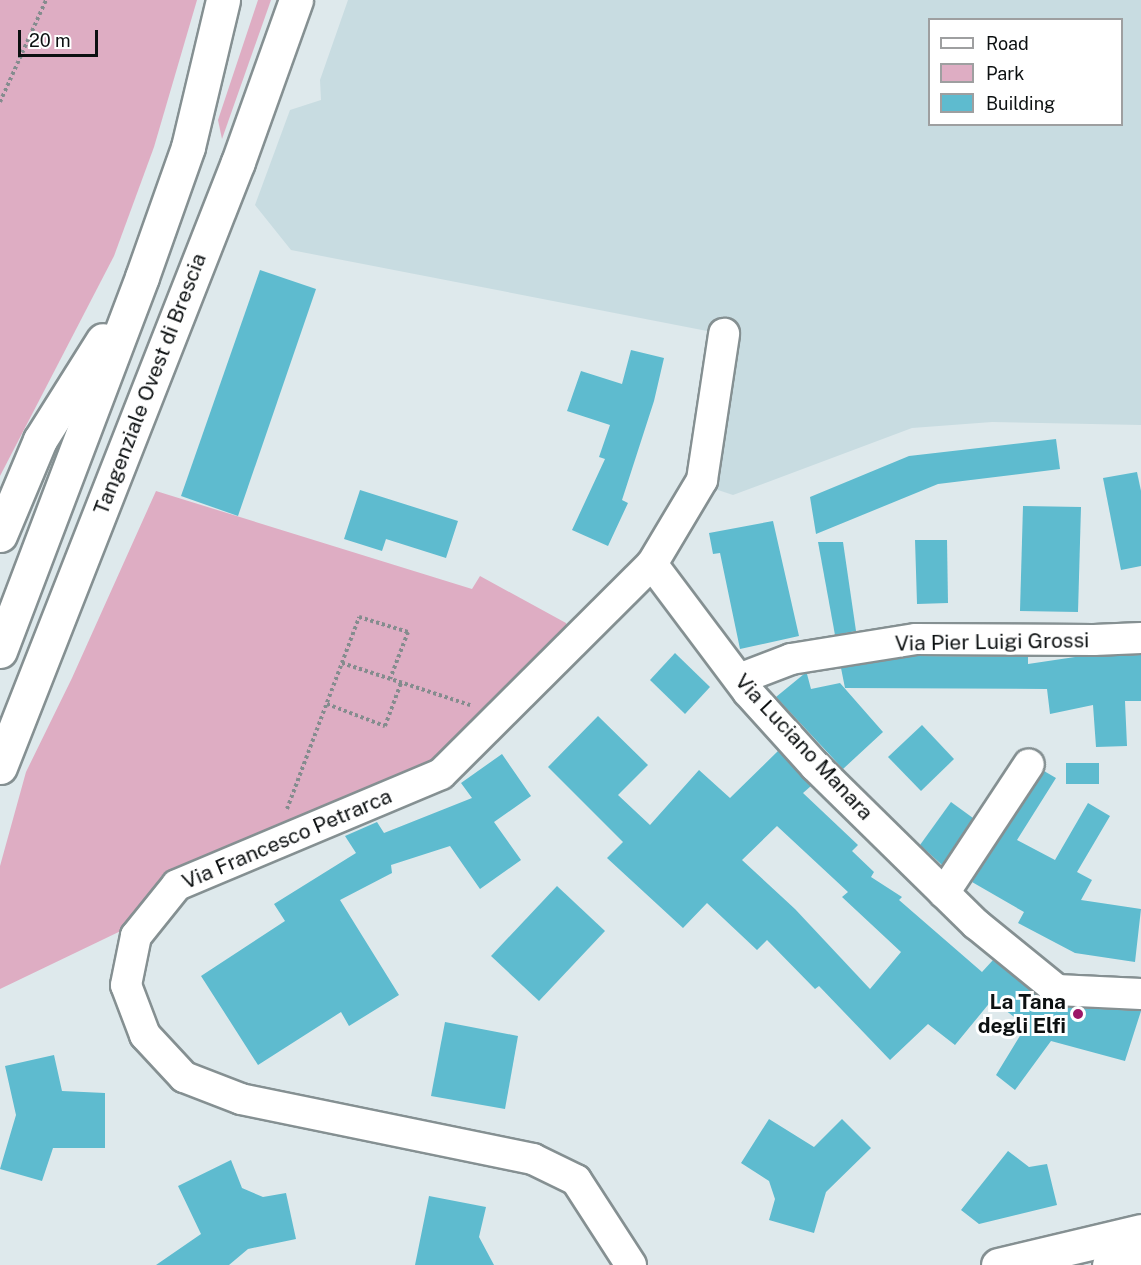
<!DOCTYPE html>
<html>
<head>
<meta charset="utf-8">
<style>
  body { margin:0 }
  #map { position:relative; width:1141px; height:1265px; overflow:hidden; background:#dee9ec; font-family:"Public Sans",sans-serif }
  div>[style] { position:absolute }
  .built>* { inset:0; background:#c8dce1 }
  .green>* { inset:0; background:#deadc3 }
  .building>* { inset:0; background:#5ebbcf }
  .path>* { height:4px; margin-top:-2px; transform-origin:0; background:repeating-linear-gradient(90deg,#848c8e 0 3px,transparent 0 6px) }
  .roads { filter:drop-shadow(2px 0 #859092) drop-shadow(-2px 0 #859092) drop-shadow(0 2px #859092) drop-shadow(0 -2px #859092) }
  .street>* { height:30px; margin:-15px; padding:0 15px; transform-origin:15px; border-radius:15px; background:#fff }
  .secondary>* { height:33px; margin:-16.5px; padding:0 16.5px; transform-origin:16.5px; border-radius:16.5px; background:#fff }
  .highway>* { height:33px; margin:-16.5px; padding:0 16.5px; transform-origin:16.5px; border-radius:16.5px; background:#fff }
  .dots>* { width:16px; height:16px; translate:-50% -50%; box-sizing:border-box; border:3px solid #fff; border-radius:50% }
  span { translate:-50% -50%; white-space:nowrap; text-align:center; line-height:1.15; -webkit-text-stroke:6px #fff; paint-order:stroke }
  .street-label { font-size:21px; color:#0c1011 }
  .poi-label { font-size:21px; color:#0c1011; font-weight:700 }
  .right { translate:-100% -50%; text-align:right }
  .legend { position:absolute; left:928px; top:18px; width:195px; height:108px; box-sizing:border-box; background:#fff; border:2px solid #9e9fa0; margin:0; padding:8px 10px; list-style:none; font-size:18px; color:#0c1011 }
  .legend li { display:flex; align-items:center; gap:12px; height:30px }
  .legend b { width:30px; border:2px solid #9e9fa0 }
  .scale { position:absolute; left:18px; top:30px; width:80px; height:27px; box-sizing:border-box; border:3px solid #0c1011; border-top:0; padding-left:8px; font-size:18px; line-height:21px; white-space:nowrap; color:#0c1011; -webkit-text-stroke:4px #fff; paint-order:stroke }
</style>
</head>
<body>
<div id="map">
  <div class="built">
    <i style="clip-path:polygon(evenodd,348px 0,1141px 0,1141px 425px,992px 422px,912px 428px,733px 495px,712px 488px,738px 337px,291px 250px,255px 205px,290px 110px,321px 100px,320px 80px,348px 0,930px 20px,1122px 20px,1122px 124px,930px 124px,930px 20px)"></i>
  </div>
  <div class="green">
    <i style="clip-path:polygon(0 0,197px 0,154px 147px,114px 256px,0 476px)"></i>
    <i style="clip-path:polygon(258px 0,271px 0,222px 139px,218px 120px)"></i>
    <i style="clip-path:polygon(156px 491px,472px 589px,480px 576px,566px 623px,570px 634px,446px 757px,127px 928px,0 989px,0 866px,26px 772px,72px 678px)"></i>
  </div>
  <div class="building">
    <i style="clip-path:polygon(260px 270px,316px 289px,238px 516px,181px 496px)"></i>
    <i style="clip-path:polygon(631px 350px,664px 358px,654px 401px,622px 500px,628px 503px,608px 546px,572px 530px,605px 459px,599px 457px,610px 425px,567px 411px,581px 371px,622px 384px)"></i>
    <i style="clip-path:polygon(1056px 439px,1060px 469px,938px 484px,816px 534px,810px 497px,909px 456px)"></i>
    <i style="clip-path:polygon(1137px 472px,1141px 491px,1141px 566px,1121px 570px,1103px 478px)"></i>
    <i style="clip-path:polygon(360px 490px,458px 521px,446px 558px,386px 539px,382px 551px,344px 539px)"></i>
    <i style="clip-path:polygon(1023px 506px,1081px 507px,1078px 612px,1020px 611px)"></i>
    <i style="clip-path:polygon(773px 521px,799px 636px,740px 649px,720px 553px,713px 554px,709px 533px)"></i>
    <i style="clip-path:polygon(915px 540px,947px 540px,948px 603px,917px 604px)"></i>
    <i style="clip-path:polygon(818px 542px,843px 542px,856px 631px,835px 635px)"></i>
    <i style="clip-path:polygon(675px 653px,710px 687px,685px 714px,650px 680px)"></i>
    <i style="clip-path:polygon(1141px 655px,1141px 701px,1125px 701px,1127px 746px,1096px 747px,1093px 705px,1050px 714px,1047px 689px,845px 688px,841px 668px,917px 656px,1028px 657px,1028px 664px,1075px 657px)"></i>
    <i style="clip-path:polygon(804px 674px,807px 674px,811px 689px,840px 683px,883px 732px,843px 769px,776px 697px)"></i>
    <i style="clip-path:polygon(evenodd,598px 716px,648px 765px,618px 795px,650px 825px,699px 770px,730px 798px,778px 751px,811px 786px,803px 793px,858px 845px,852px 851px,874px 872px,871px 877px,902px 897px,899px 900px,982px 972px,993px 960px,1046px 1003px,1055px 1007px,1141px 1011px,1125px 1061px,1051px 1041px,1015px 1090px,996px 1075px,1026px 1026px,992px 1000px,955px 1045px,928px 1024px,890px 1060px,819px 986px,815px 989px,767px 940px,757px 950px,707px 903px,683px 928px,607px 858px,623px 842px,548px 767px,598px 716px,777px 826px,848px 892px,842px 897px,901px 952px,870px 989px,795px 909px,742px 860px,777px 826px)"></i>
    <i style="clip-path:polygon(922px 725px,954px 759px,921px 791px,888px 757px)"></i>
    <i style="clip-path:polygon(502px 754px,531px 796px,494px 822px,521px 860px,480px 889px,450px 846px,391px 865px,392px 873px,340px 900px,399px 995px,349px 1026px,341px 1012px,258px 1065px,201px 976px,285px 921px,274px 904px,356px 853px,345px 836px,377px 822px,384px 833px,472px 798px,461px 783px)"></i>
    <i style="clip-path:polygon(1066px 763px,1099px 763px,1099px 784px,1066px 784px)"></i>
    <i style="clip-path:polygon(1044px 771px,1056px 778px,1017px 840px,1055px 860px,1088px 803px,1110px 816px,1077px 872px,1092px 880px,1081px 900px,1141px 909px,1135px 962px,1075px 953px,1018px 923px,1024px 912px,972px 882px)"></i>
    <i style="clip-path:polygon(951px 802px,973px 818px,942px 865px,920px 845px)"></i>
    <i style="clip-path:polygon(557px 886px,605px 931px,539px 1001px,491px 956px)"></i>
    <i style="clip-path:polygon(445px 1022px,518px 1036px,505px 1109px,431px 1096px)"></i>
    <i style="clip-path:polygon(54px 1055px,62px 1091px,105px 1093px,105px 1148px,53px 1148px,42px 1181px,0 1169px,16px 1115px,5px 1066px)"></i>
    <i style="clip-path:polygon(769px 1119px,814px 1147px,842px 1119px,871px 1148px,826px 1192px,814px 1233px,769px 1220px,775px 1199px,769px 1181px,741px 1163px)"></i>
    <i style="clip-path:polygon(1008px 1151px,1029px 1167px,1047px 1164px,1057px 1205px,979px 1224px,961px 1210px)"></i>
    <i style="clip-path:polygon(231px 1160px,242px 1188px,263px 1197px,286px 1193px,296px 1239px,248px 1249px,229px 1265px,156px 1265px,201px 1234px,178px 1186px)"></i>
    <i style="clip-path:polygon(429px 1196px,486px 1207px,479px 1237px,494px 1265px,415px 1265px)"></i>
  </div>
  <div class="path">
    <i style="left:0;top:102px;width:112px;rotate:-65.7deg"></i>
    <i style="left:342px;top:663px;width:135px;rotate:18.2deg"></i>
    <i style="left:327px;top:704px;width:62px;rotate:20.8deg"></i>
    <i style="left:385px;top:726px;width:46px;rotate:-69.6deg"></i>
    <i style="left:287px;top:809px;width:205px;rotate:-69.4deg"></i>
    <i style="left:359px;top:617px;width:51px;rotate:17deg"></i>
    <i style="left:408px;top:632px;width:50px;rotate:111deg"></i>
  </div>
  <div class="roads">
    <div class="street">
      <i style="left:652px;top:564px;width:160px;rotate:53.1deg"></i>
      <i style="left:748px;top:692px;width:100px;rotate:47.8deg"></i>
      <i style="left:815px;top:766px;width:226px;rotate:44.5deg"></i>
      <i style="left:976px;top:924px;width:104px;rotate:39.2deg"></i>
      <i style="left:1057px;top:990px;width:84px;rotate:2.7deg"></i>
      <i style="left:739px;top:679px;width:56px;rotate:-21deg"></i>
      <i style="left:791px;top:659px;width:127px;rotate:-9.1deg"></i>
      <i style="left:916px;top:639px;width:178px;rotate:0.3deg"></i>
      <i style="left:1094px;top:640px;width:47px;rotate:-2.4deg"></i>
      <i style="left:944px;top:893px;width:154px;rotate:-56.6deg"></i>
      <i style="left:631px;top:1265px;width:101px;rotate:-122.9deg"></i>
      <i style="left:576px;top:1180px;width:48px;rotate:-154deg"></i>
      <i style="left:533px;top:1159px;width:298px;rotate:-168.4deg"></i>
      <i style="left:241px;top:1099px;width:61px;rotate:-158.9deg"></i>
      <i style="left:184px;top:1077px;width:57px;rotate:-132.9deg"></i>
      <i style="left:145px;top:1035px;width:53px;rotate:-110.8deg"></i>
      <i style="left:126px;top:985px;width:50px;rotate:-78.5deg"></i>
      <i style="left:136px;top:936px;width:65px;rotate:-51.2deg"></i>
      <i style="left:177px;top:885px;width:286px;rotate:-22.8deg"></i>
      <i style="left:441px;top:774px;width:298px;rotate:-44.9deg"></i>
      <i style="left:652px;top:564px;width:98px;rotate:-59.2deg"></i>
      <i style="left:702px;top:480px;width:148px;rotate:-81.4deg"></i>
    </div>
    <div class="secondary">
      <i style="left:998px;top:1265px;width:147px;rotate:-13.4deg"></i>
      <i style="left:1109px;top:1265px;width:33px;rotate:-16deg"></i>
    </div>
    <div class="highway">
      <i style="left:0;top:535px;width:103px;rotate:-67.2deg"></i>
      <i style="left:40px;top:440px;width:118px;rotate:-57.8deg"></i>
      <i style="left:0;top:651px;width:400px;rotate:-69.2deg"></i>
      <i style="left:142px;top:277px;width:138px;rotate:-70.5deg"></i>
      <i style="left:188px;top:147px;width:151px;rotate:-76.6deg"></i>
      <i style="left:0;top:767px;width:650px;rotate:-68.53deg"></i>
      <i style="left:238px;top:162px;width:172px;rotate:-70.3deg"></i>
    </div>
  </div>
  <div class="dots">
    <i style="left:1078px;top:1014px;background:#9c1667"></i>
  </div>
  <div class="street-label">
    <span style="left:150px;top:384px;rotate:-69deg">Tangenziale Ovest di Brescia</span>
    <span style="left:992px;top:642px;rotate:-1deg">Via Pier Luigi Grossi</span>
    <span style="left:804px;top:747px;rotate:47deg">Via Luciano Manara</span>
    <span style="left:287px;top:839px;rotate:-23deg">Via Francesco Petrarca</span>
  </div>
  <div class="poi-label">
    <span class="right" style="left:1066px;top:1014px">La Tana<br>degli Elfi</span>
  </div>
  <ul class="legend">
  <li><b style="height:8px;background:#fff"></b>Road</li>
  <li><b style="height:16px;background:#deadc3"></b>Park</li>
  <li><b style="height:16px;background:#5ebbcf"></b>Building</li>
  </ul>
  <div class="scale">20 m</div>
</div>
</body>
</html>
